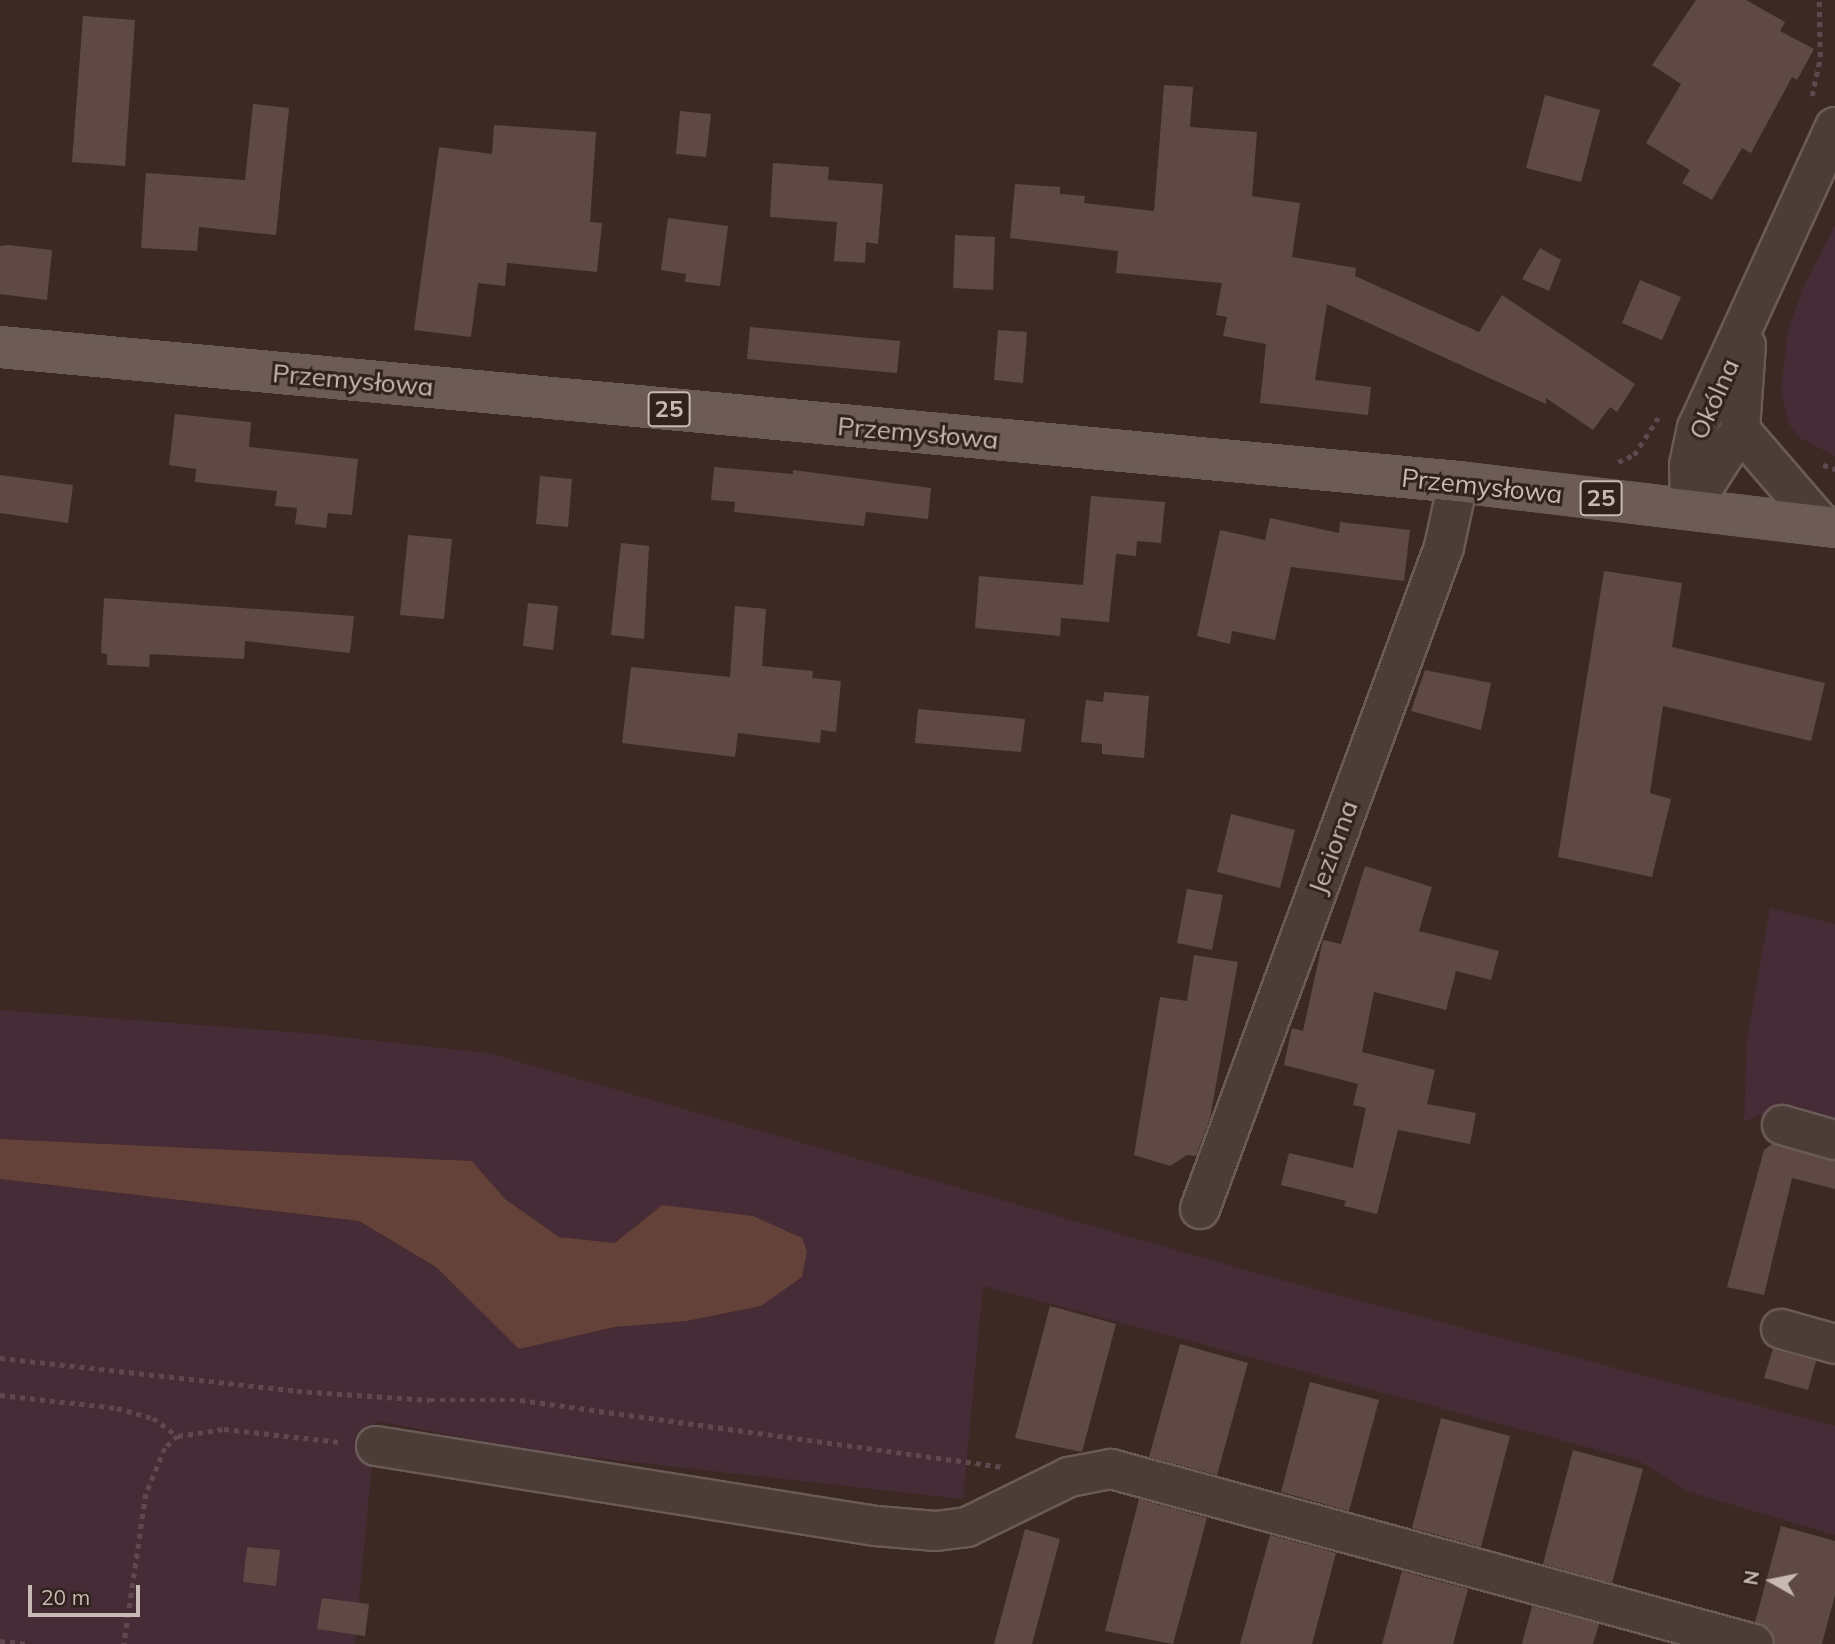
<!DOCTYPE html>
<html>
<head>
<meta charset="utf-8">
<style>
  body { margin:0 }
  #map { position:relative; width:1835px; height:1644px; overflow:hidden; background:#3d2924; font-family:Mulish,sans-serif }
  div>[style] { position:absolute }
  .green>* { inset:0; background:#452c36 }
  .water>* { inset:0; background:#644139 }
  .building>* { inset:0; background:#5f4944 }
  .path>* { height:4.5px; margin-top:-2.25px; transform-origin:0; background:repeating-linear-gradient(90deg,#5f494f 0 5px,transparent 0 10px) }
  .roads { filter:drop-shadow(2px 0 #6b5b56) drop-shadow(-2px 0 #6b5b56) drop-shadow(0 2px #6b5b56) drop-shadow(0 -2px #6b5b56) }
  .minor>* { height:38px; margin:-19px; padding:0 19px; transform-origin:19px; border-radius:19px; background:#4d3d38 }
  .major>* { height:38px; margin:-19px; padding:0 19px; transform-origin:19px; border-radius:19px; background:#6d5b56 }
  span { translate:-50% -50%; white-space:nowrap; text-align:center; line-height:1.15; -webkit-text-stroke:6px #32221d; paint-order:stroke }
  .shield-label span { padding:2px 5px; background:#32221d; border:2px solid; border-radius:5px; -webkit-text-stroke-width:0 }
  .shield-label { font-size:24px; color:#c8b9b4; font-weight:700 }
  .street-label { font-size:26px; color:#c8b9b4 }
  .north { position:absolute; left:1737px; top:1546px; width:70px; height:70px; -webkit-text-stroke:5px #32221d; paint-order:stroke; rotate:279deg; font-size:19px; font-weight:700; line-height:28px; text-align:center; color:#c8b9b4 }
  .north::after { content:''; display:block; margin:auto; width:24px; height:32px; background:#c8b9b4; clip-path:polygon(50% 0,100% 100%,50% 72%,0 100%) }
  .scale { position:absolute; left:28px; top:1585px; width:112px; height:32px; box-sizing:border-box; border:4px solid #c8b9b4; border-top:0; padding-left:9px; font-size:21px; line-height:24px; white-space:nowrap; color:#c8b9b4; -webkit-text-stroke:5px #32221d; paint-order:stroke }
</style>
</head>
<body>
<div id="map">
  <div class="green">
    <i style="clip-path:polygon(1835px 225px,1835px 456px,1800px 438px,1789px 424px,1781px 390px,1788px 332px,1803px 288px)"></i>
    <i style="clip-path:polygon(1770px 908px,1835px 924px,1835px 1128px,1772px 1111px,1744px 1121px,1747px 1041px)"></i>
    <i style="clip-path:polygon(0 1010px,305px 1033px,488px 1053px,1281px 1280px,1835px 1426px,1835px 1535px,1689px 1492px,1639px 1461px,983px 1286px,963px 1499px,535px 1451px,376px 1421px,355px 1644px,0 1644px,0 1179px,359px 1221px,436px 1267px,519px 1349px,615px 1327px,687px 1321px,761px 1306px,663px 1205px,615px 1243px,559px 1237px,505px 1199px,472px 1161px,0 1139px)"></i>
  </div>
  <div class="water">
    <i style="clip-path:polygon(0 1139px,472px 1161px,505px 1199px,559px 1237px,615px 1243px,662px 1205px,753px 1216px,802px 1238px,807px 1251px,802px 1277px,761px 1306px,687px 1321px,615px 1327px,519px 1349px,436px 1267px,359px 1221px,0 1179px)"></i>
  </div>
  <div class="building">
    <i style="clip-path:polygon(1696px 0,1746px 0,1785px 22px,1780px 31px,1814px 49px,1797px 80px,1792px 77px,1751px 153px,1742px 148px,1712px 200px,1682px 183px,1690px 170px,1646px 143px,1681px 84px,1652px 65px)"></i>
    <i style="clip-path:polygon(83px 16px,135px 20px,125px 166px,72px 162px)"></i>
    <i style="clip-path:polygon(1164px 85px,1193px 87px,1190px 127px,1257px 132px,1252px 196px,1300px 203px,1292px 257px,1356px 268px,1355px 276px,1479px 332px,1502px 295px,1635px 384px,1617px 412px,1610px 407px,1593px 430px,1546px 398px,1546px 404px,1327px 304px,1315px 380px,1371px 387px,1368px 415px,1260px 403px,1266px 344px,1223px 336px,1227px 317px,1216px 315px,1222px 283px,1116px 273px,1118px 251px,1010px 238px,1015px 184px,1060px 187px,1060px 194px,1085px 196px,1084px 203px,1154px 211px)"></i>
    <i style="clip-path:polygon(1545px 95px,1600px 110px,1581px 182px,1526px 168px)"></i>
    <i style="clip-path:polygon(253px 104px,289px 108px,276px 235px,199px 227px,197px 251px,141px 248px,146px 173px,245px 180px)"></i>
    <i style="clip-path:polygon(680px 111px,711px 114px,706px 157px,676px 154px)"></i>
    <i style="clip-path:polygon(494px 125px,596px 132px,590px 222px,602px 223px,597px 272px,507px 263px,505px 286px,478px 283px,471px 337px,414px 330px,439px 147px,492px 154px)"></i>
    <i style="clip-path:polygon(773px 163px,829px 167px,828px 180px,883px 184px,878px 244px,866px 242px,865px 263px,834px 261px,837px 222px,770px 217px)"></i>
    <i style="clip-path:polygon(668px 218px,728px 226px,720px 286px,685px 282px,686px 274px,661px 270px)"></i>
    <i style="clip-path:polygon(955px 235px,995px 237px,993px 290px,953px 288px)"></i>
    <i style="clip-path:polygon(8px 245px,52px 250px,47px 300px,0 294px,0 246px)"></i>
    <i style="clip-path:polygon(1540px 248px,1561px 260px,1549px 291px,1522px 279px)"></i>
    <i style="clip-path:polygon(1640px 280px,1681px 297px,1662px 340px,1622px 323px)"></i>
    <i style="clip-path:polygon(750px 327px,900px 341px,897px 373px,747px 359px)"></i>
    <i style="clip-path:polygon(998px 330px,1027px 332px,1023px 383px,994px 380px)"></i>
    <i style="clip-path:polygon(175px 414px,251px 422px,249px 447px,358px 459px,352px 515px,328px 513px,326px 528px,295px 524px,297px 508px,275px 506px,277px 491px,195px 482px,196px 469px,169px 465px)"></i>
    <i style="clip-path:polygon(714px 467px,793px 474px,793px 470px,931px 488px,928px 519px,866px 512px,864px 526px,734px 512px,735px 502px,711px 500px)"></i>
    <i style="clip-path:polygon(0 475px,73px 485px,68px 523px,0 513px)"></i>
    <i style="clip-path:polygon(540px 476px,572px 479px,568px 527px,536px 524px)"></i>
    <i style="clip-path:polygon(1091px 496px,1165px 502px,1161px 543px,1137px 541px,1136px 556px,1116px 554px,1109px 622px,1061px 618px,1060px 636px,975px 628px,979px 576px,1083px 585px)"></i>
    <i style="clip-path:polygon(1270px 518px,1339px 533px,1340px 522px,1410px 530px,1404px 581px,1291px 567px,1275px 640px,1232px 631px,1230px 644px,1197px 636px,1220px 530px,1265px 540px)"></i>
    <i style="clip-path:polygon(408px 535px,452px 539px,444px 619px,400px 615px)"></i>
    <i style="clip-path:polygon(621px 543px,649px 546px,644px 639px,611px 635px)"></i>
    <i style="clip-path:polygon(1604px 571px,1682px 583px,1672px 647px,1825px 683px,1811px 741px,1663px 706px,1650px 793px,1671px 799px,1652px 877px,1558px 857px)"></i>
    <i style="clip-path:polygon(104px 598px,354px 616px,350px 653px,245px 641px,244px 659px,150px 654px,149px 667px,107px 665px,107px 654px,101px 653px)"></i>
    <i style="clip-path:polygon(528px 603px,558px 606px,553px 650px,523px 646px)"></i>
    <i style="clip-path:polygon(735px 606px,766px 609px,762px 666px,813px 671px,812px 678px,841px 681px,836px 732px,821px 730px,820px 743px,738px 733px,735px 757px,622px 743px,631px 667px,730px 677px)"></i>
    <i style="clip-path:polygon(1425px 670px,1491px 683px,1481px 730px,1411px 711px)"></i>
    <i style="clip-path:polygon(1104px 692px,1149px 696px,1144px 758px,1102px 754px,1102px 744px,1081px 742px,1086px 700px,1103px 702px)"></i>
    <i style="clip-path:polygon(918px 709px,1025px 719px,1021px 752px,915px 743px)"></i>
    <i style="clip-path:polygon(1231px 814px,1295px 830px,1280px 888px,1217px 872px)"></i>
    <i style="clip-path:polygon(1365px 866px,1432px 887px,1419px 931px,1499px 951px,1491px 980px,1456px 971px,1446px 1010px,1374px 992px,1362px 1052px,1435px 1070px,1427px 1104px,1476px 1113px,1470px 1144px,1398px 1130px,1377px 1214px,1344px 1206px,1346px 1201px,1281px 1185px,1289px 1153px,1353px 1168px,1366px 1108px,1353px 1105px,1358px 1084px,1284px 1065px,1292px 1028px,1303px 1031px,1323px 940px,1341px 944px)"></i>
    <i style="clip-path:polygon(1187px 889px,1223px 895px,1212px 950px,1177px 943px)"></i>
    <i style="clip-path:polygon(1194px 955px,1238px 962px,1210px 1118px,1196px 1156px,1187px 1155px,1170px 1166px,1134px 1155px,1160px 997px,1187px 1001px)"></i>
    <i style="clip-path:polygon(1772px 1144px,1835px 1161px,1835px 1189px,1792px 1178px,1764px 1295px,1727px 1287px,1764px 1150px)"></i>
    <i style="clip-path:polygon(1050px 1306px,1116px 1324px,1082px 1452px,1015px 1438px)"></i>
    <i style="clip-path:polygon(1180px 1344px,1248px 1363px,1217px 1475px,1149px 1457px)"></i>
    <i style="clip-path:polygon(1773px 1349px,1816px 1361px,1808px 1390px,1764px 1378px)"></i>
    <i style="clip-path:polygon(1310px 1382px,1379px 1400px,1349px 1511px,1281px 1492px)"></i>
    <i style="clip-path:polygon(1441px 1418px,1510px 1436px,1481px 1547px,1412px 1528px)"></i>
    <i style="clip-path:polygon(1573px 1450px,1643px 1469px,1612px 1583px,1543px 1564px)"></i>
    <i style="clip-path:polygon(1139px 1499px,1207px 1518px,1173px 1644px,1105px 1631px)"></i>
    <i style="clip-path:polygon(1781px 1526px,1835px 1541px,1835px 1595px,1822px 1644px,1775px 1644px,1770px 1629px,1755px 1622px)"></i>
    <i style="clip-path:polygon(1025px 1529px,1060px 1539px,1032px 1644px,994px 1644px)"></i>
    <i style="clip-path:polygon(1270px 1535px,1336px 1553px,1312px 1644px,1240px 1644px)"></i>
    <i style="clip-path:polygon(247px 1547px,280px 1550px,276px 1586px,243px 1582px)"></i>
    <i style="clip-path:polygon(1402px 1571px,1468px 1589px,1453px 1644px,1382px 1644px)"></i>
    <i style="clip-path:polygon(322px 1598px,369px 1604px,365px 1636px,317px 1629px)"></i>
    <i style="clip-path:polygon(1532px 1606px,1599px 1624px,1593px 1644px,1522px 1644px)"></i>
  </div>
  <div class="path">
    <i style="left:1812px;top:96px;width:40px;rotate:-78deg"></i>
    <i style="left:1820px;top:57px;width:57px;rotate:-91deg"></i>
    <i style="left:1618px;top:462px;width:17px;rotate:-24deg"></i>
    <i style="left:1634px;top:455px;width:44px;rotate:-57deg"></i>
    <i style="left:1823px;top:465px;width:13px;rotate:18deg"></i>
    <i style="left:0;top:1358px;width:299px;rotate:6.3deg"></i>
    <i style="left:297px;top:1391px;width:133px;rotate:3.9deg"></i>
    <i style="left:430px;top:1400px;width:90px"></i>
    <i style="left:520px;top:1400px;width:488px;rotate:7.9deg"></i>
    <i style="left:0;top:1395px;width:118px;rotate:6.3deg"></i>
    <i style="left:117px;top:1408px;width:37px;rotate:16deg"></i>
    <i style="left:153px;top:1418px;width:31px;rotate:36deg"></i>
    <i style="left:178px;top:1436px;width:18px;rotate:137deg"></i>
    <i style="left:165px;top:1448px;width:50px;rotate:112.4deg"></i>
    <i style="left:146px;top:1494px;width:152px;rotate:98.3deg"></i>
    <i style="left:178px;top:1436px;width:47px;rotate:-8.7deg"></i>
    <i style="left:224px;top:1429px;width:117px;rotate:6.4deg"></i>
    <i style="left:0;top:1641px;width:29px;rotate:6deg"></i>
  </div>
  <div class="roads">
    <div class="minor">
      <i style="left:1740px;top:430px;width:124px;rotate:49.2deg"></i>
      <i style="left:1690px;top:508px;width:43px;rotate:-91.3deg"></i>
      <i style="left:1689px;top:465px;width:38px;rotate:-78deg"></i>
      <i style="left:1697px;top:428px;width:331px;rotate:-65.4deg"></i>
      <i style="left:1690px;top:508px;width:93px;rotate:-57.3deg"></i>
      <i style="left:1740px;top:430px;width:85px;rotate:-86deg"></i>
      <i style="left:1782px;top:1125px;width:55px;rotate:15.8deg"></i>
      <i style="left:1200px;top:1209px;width:706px;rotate:-69.77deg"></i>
      <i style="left:1444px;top:547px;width:66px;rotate:-77.8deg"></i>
      <i style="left:1781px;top:1329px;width:56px;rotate:15.5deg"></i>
      <i style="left:376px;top:1446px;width:506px;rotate:9.09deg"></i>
      <i style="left:876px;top:1526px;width:60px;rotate:4.8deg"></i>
      <i style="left:936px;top:1531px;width:31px;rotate:-7deg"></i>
      <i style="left:967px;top:1527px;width:114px;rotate:-26.1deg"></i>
      <i style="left:1069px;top:1477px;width:43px;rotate:-10.8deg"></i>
      <i style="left:1111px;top:1469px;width:666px;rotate:15.22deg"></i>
    </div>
    <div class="major">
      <i style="left:0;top:347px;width:1464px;rotate:5.29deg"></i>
      <i style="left:1458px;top:482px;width:380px;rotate:6.8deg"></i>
    </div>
  </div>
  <div class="shield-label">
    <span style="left:669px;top:409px">25</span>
    <span style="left:1601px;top:498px">25</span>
  </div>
  <div class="street-label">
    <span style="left:353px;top:380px;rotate:5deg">Przemysłowa</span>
    <span style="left:1714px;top:399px;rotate:-66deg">Okólna</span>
    <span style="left:918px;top:433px;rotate:5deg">Przemysłowa</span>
    <span style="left:1482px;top:486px;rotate:6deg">Przemysłowa</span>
    <span style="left:1333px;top:847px;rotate:-70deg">Jeziorna</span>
  </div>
  <div class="north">N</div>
  <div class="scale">20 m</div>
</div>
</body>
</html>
